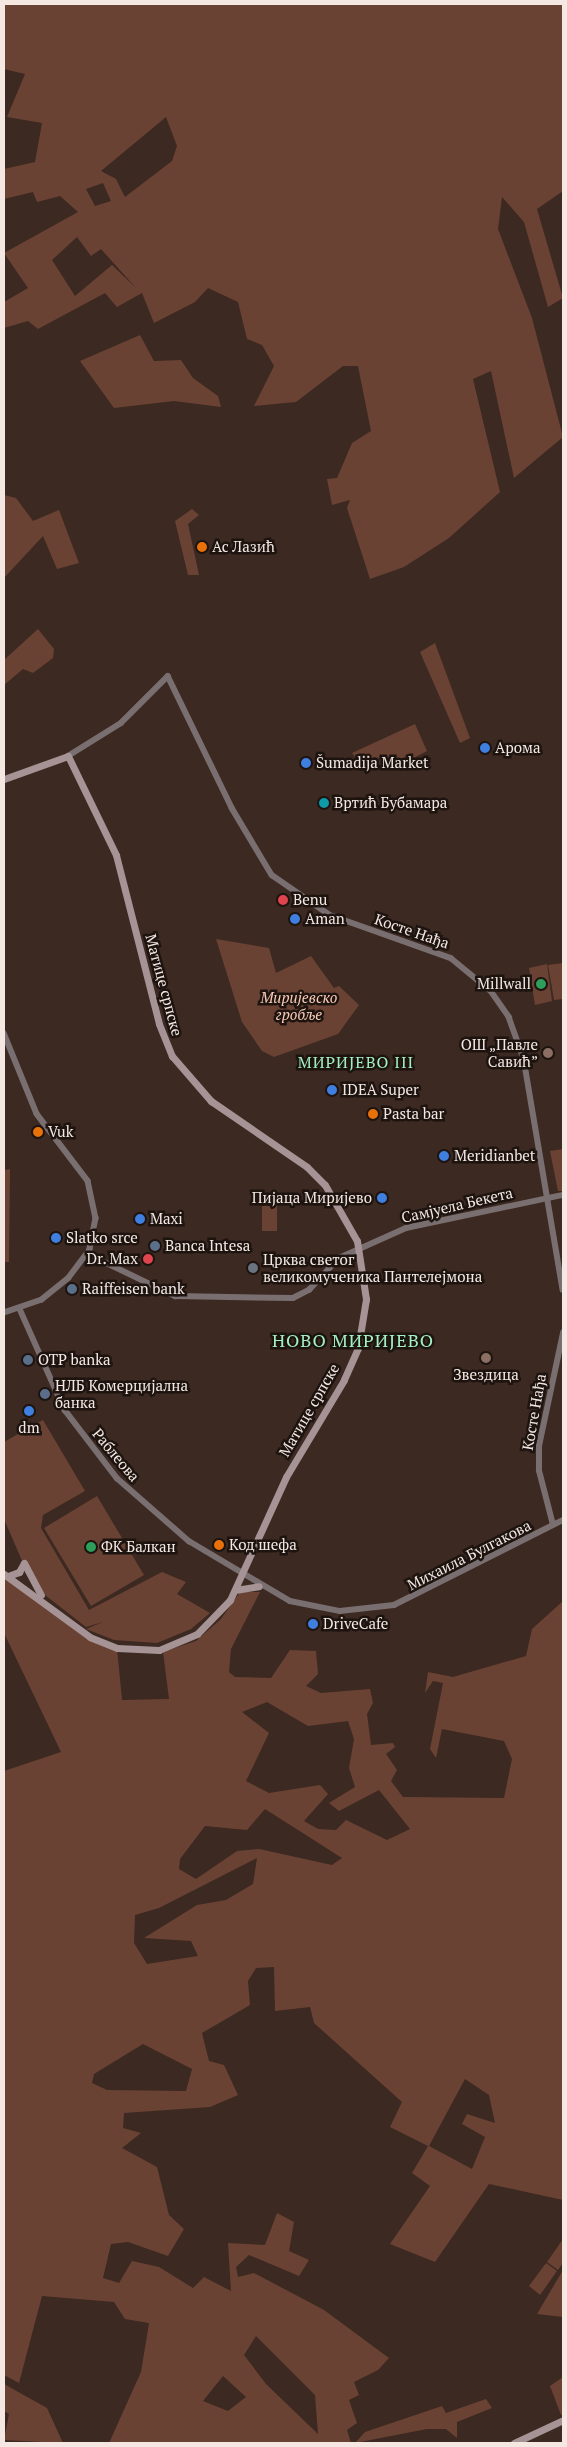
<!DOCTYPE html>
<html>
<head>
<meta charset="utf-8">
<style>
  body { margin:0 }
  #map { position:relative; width:567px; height:2447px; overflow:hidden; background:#3c2921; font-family:"PT Serif",serif }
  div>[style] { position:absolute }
  .green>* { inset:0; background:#6a4233 }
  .tertiary>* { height:5.5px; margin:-2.75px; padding:0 2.75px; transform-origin:2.75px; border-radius:2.75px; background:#7a6f70 }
  .secondary>* { height:7px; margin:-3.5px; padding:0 3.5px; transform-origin:3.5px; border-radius:3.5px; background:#a59395 }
  .dots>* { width:14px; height:14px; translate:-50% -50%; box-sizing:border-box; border:2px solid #1d1410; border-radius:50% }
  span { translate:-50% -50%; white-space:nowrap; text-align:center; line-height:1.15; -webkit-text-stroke:5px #1d1410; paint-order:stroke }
  .poi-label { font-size:15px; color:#f5e8e3 }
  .left { translate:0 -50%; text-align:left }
  .right { translate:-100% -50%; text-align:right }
  .street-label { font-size:15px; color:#f5e8e3 }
  .park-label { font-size:15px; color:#fbcbb8; font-style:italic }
  .neighbourhood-label { font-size:16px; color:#a3f0c2; letter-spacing:1px }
  .quarter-label { font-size:18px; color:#a3f0c2; letter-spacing:1px }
  .frame { position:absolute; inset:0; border:5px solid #f5e8e3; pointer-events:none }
</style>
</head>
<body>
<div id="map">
  <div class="green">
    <i style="clip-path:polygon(evenodd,4px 4px,563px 4px,563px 191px,537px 209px,563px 298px,548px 307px,524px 222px,502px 197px,498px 229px,532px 318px,563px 437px,514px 478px,491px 371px,473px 379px,500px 492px,449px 538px,404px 567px,370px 579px,347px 508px,350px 500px,332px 505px,327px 479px,337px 478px,352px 443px,371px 431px,358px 366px,343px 366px,296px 402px,254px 406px,274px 366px,262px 345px,247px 339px,238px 302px,208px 288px,195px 302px,154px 323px,142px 293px,117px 307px,105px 293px,38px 329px,28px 321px,4px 328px,4px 302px,28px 288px,4px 253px,78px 212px,60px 196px,37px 202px,33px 192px,4px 199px,4px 169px,35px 162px,42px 123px,7px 117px,25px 74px,4px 69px,4px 4px,166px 117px,177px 146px,172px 161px,125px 197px,116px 179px,101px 171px,166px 117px,4px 4px,103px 183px,111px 201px,95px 206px,86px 189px,103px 183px,4px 4px,77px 237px,91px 256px,101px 249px,136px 288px,112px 265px,75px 296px,52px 260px,77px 237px)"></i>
    <i style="clip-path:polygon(140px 335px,154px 361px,181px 360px,193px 378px,218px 396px,221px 407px,174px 401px,114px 408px,80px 361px)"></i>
    <i style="clip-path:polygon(4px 495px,16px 498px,33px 521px,59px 510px,79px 563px,57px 569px,43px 536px,4px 578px)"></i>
    <i style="clip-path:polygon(192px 509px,199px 515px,188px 524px,199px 575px,188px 575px,175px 521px)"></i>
    <i style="clip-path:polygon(38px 629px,54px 649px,53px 658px,33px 673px,23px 669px,4px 685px,4px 660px)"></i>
    <i style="clip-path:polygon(435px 643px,470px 738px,460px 743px,420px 652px)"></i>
    <i style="clip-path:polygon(415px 724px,427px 751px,393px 769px,388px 760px,375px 757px,360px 764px,352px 753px)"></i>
    <i style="clip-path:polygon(216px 939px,269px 948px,276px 973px,311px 956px,334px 988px,339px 986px,359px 1005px,338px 1034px,274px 1057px,262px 1051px,242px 1022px)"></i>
    <i style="clip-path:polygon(563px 963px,563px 999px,554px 1000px,548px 965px)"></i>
    <i style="clip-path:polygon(547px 964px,552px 1001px,535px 1005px,529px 968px)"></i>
    <i style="clip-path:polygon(563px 1149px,563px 1191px,558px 1191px,550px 1151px)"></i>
    <i style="clip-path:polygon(10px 1169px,9px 1262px,4px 1262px,4px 1170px)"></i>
    <i style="clip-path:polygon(262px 1206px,277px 1206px,277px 1231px,262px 1231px)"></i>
    <i style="clip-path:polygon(43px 1420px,85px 1491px,43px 1515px,41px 1528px,89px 1610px,162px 1572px,186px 1582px,177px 1594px,210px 1613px,191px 1629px,157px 1643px,114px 1640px,86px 1629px,103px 1622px,86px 1627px,45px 1595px,23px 1563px,4px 1519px,4px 1442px)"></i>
    <i style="clip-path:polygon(97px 1496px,144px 1575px,91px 1606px,44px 1528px)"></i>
    <i style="clip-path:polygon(evenodd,4px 1577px,70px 1623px,117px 1648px,122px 1700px,169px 1699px,163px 1652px,196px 1641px,221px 1619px,240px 1592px,260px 1592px,231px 1649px,229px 1672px,235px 1677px,271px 1678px,290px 1650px,316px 1651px,318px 1674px,306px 1686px,321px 1693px,370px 1689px,373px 1703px,367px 1714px,371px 1745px,393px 1743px,395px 1747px,386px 1754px,397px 1770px,391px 1781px,403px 1797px,504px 1798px,512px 1759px,504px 1741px,442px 1729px,436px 1758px,430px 1749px,443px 1683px,433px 1681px,425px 1693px,428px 1672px,453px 1677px,526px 1656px,532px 1629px,563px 1601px,563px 2200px,489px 2184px,435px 2262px,390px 2244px,430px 2186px,412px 2173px,428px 2146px,390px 2127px,402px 2102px,314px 2023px,310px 2007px,275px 2011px,274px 1967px,256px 1968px,248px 1981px,250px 2005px,202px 2033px,209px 2061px,224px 2065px,238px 2095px,210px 2107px,124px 2113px,123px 2128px,141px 2133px,122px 2148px,157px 2167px,169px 2215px,184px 2229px,168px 2256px,128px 2242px,111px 2244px,103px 2278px,119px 2283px,132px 2261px,159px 2267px,193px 2288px,204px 2277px,231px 2291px,228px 2243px,265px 2245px,277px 2213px,294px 2222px,289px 2251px,309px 2260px,299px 2276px,249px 2255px,236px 2267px,238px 2277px,254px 2273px,324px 2310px,389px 2358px,378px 2370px,354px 2382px,359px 2395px,349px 2400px,357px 2423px,347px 2430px,351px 2443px,109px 2443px,141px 2372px,149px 2323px,125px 2319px,114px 2302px,42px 2296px,19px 2383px,4px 2375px,4px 1771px,61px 1752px,4px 1633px,4px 1577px,267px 1702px,308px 1726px,348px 1721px,354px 1739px,349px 1768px,355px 1787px,329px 1803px,339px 1811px,379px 1790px,410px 1829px,387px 1840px,346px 1820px,336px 1830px,318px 1829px,304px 1821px,328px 1794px,320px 1785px,269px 1793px,246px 1781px,269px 1733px,242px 1712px,267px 1702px,4px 1577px,265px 1809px,342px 1858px,332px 1865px,259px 1849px,237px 1851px,196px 1879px,179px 1869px,180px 1859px,205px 1826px,247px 1830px,265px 1809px,4px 1577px,257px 1858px,253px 1884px,226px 1900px,197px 1905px,144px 1938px,191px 1941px,198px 1956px,147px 1964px,134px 1943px,135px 1915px,159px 1908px,257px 1858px,4px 1577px,143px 2044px,192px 2069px,186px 2091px,107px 2090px,92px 2083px,94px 2074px,143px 2044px,4px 1577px,465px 2079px,489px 2095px,495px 2123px,467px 2114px,462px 2124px,485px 2137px,472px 2169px,429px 2146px,465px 2079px,4px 1577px,256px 2336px,315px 2395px,318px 2434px,266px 2384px,244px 2355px,256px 2336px,4px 1577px,223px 2376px,246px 2397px,228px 2411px,203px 2401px,223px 2376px)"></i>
    <i style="clip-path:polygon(563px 2239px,563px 2263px,558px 2270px,547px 2262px)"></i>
    <i style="clip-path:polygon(546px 2263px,557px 2271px,540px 2295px,529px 2286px)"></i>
    <i style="clip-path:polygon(563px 2270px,563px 2317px,537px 2314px)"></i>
    <i style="clip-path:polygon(563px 2377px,563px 2415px,561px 2415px,550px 2386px)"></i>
    <i style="clip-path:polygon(4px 2384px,47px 2408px,63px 2443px,4px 2440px,9px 2414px,4px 2411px)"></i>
    <i style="clip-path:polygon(486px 2399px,492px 2408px,457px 2422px,457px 2438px,446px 2429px,427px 2429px,355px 2443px,365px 2432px,442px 2406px,446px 2413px)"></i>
  </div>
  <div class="tertiary">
    <i style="left:68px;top:756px;width:62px;rotate:-31.9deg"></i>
    <i style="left:121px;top:723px;width:66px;rotate:-45deg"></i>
    <i style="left:168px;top:676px;width:147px;rotate:64.1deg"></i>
    <i style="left:232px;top:808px;width:78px;rotate:59.2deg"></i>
    <i style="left:272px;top:875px;width:70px;rotate:34.6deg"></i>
    <i style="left:330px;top:915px;width:128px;rotate:19.6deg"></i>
    <i style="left:451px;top:958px;width:52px;rotate:39.5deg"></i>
    <i style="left:491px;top:991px;width:32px;rotate:55deg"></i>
    <i style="left:509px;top:1017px;width:45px;rotate:70.3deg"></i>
    <i style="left:524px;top:1059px;width:234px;rotate:80.4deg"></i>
    <i style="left:4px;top:1033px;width:87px;rotate:67.8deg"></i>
    <i style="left:37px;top:1114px;width:84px;rotate:52.7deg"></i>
    <i style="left:88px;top:1181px;width:38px;rotate:78deg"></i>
    <i style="left:96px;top:1218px;width:33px;rotate:101deg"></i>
    <i style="left:90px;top:1250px;width:35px;rotate:127deg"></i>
    <i style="left:69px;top:1278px;width:35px;rotate:141deg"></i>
    <i style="left:42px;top:1300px;width:40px;rotate:161.1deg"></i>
    <i style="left:88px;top:1254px;width:97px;rotate:25.8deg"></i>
    <i style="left:175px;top:1296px;width:118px;rotate:1deg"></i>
    <i style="left:293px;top:1298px;width:18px;rotate:-27deg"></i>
    <i style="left:309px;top:1290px;width:44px;rotate:-46.8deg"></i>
    <i style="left:339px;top:1258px;width:73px;rotate:-24.1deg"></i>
    <i style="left:406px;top:1228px;width:160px;rotate:-11.9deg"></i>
    <i style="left:20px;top:1309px;width:111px;rotate:66deg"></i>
    <i style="left:65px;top:1410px;width:86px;rotate:52.6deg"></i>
    <i style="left:117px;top:1478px;width:96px;rotate:41.2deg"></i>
    <i style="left:189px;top:1541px;width:117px;rotate:30.7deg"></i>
    <i style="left:290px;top:1601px;width:51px;rotate:11.3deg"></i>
    <i style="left:340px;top:1611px;width:54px;rotate:-6.3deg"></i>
    <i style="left:394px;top:1605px;width:189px;rotate:-26.7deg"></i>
    <i style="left:553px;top:1525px;width:56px;rotate:-104.5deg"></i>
    <i style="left:539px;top:1471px;width:25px;rotate:-90deg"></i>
    <i style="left:539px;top:1446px;width:116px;rotate:-78deg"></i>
  </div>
  <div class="secondary">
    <i style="left:4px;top:779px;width:68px;rotate:-19.8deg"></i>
    <i style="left:68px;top:756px;width:110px;rotate:64.1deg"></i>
    <i style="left:116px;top:855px;width:174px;rotate:75.7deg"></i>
    <i style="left:159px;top:1024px;width:35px;rotate:68deg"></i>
    <i style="left:172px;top:1056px;width:60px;rotate:49.1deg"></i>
    <i style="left:211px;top:1101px;width:116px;rotate:34.5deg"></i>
    <i style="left:307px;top:1167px;width:25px;rotate:45deg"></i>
    <i style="left:325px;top:1185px;width:64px;rotate:60.3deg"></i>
    <i style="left:357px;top:1241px;width:59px;rotate:81.2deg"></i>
    <i style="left:366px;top:1299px;width:50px;rotate:99.3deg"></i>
    <i style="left:358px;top:1348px;width:35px;rotate:114deg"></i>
    <i style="left:344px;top:1380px;width:113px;rotate:120.9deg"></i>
    <i style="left:286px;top:1477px;width:135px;rotate:114.5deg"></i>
    <i style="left:230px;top:1600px;width:47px;rotate:134.1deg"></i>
    <i style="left:197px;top:1634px;width:41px;rotate:157.2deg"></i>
    <i style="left:159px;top:1650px;width:42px;rotate:-177.3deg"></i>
    <i style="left:117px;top:1648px;width:29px;rotate:-158deg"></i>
    <i style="left:90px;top:1637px;width:107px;rotate:-143.8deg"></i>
    <i style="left:24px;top:1563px;width:36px;rotate:62deg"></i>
    <i style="left:8px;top:1576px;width:12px;rotate:-20deg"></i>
    <i style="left:19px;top:1572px;width:10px;rotate:-61deg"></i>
    <i style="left:235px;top:1590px;width:24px;rotate:-9deg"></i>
    <i style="left:514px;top:2443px;width:54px;rotate:-25.1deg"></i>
  </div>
  <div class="dots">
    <i style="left:202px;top:547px;background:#e8710a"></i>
    <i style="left:485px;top:748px;background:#3f7fe0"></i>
    <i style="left:306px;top:763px;background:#3f7fe0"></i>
    <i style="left:324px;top:803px;background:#0f9aa8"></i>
    <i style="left:283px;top:900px;background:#e0444e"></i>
    <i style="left:295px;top:919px;background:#3f7fe0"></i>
    <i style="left:541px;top:984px;background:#2e9e5b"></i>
    <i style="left:548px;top:1053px;background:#8d6e63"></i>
    <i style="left:332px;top:1090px;background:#3f7fe0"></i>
    <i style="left:373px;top:1114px;background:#e8710a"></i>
    <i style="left:38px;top:1132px;background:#e8710a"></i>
    <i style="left:444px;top:1156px;background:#3f7fe0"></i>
    <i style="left:382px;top:1198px;background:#3f7fe0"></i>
    <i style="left:140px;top:1219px;background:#3f7fe0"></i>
    <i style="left:56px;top:1238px;background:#3f7fe0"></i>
    <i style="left:155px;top:1246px;background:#5c6f8a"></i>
    <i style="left:148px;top:1259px;background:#e0444e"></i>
    <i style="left:253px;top:1268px;background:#6b7280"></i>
    <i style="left:72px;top:1289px;background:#5c6f8a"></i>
    <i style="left:486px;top:1358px;background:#8d6e63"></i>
    <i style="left:28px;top:1360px;background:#5c6f8a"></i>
    <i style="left:45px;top:1394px;background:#5c6f8a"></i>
    <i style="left:29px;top:1411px;background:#3f7fe0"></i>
    <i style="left:219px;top:1545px;background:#e8710a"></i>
    <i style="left:91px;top:1547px;background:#2e9e5b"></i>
    <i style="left:313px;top:1624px;background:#3f7fe0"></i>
  </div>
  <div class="poi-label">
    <span class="left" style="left:212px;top:547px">Ас Лазић</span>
    <span class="left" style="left:495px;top:748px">Арома</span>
    <span class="left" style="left:316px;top:763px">Šumadija Market</span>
    <span class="left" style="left:334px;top:803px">Вртић Бубамара</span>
    <span class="left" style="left:293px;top:900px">Benu</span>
    <span class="left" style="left:305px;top:919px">Aman</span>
    <span class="right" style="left:531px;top:984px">Millwall</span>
    <span class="right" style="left:538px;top:1053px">ОШ „Павле<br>Савић”</span>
    <span class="left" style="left:342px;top:1090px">IDEA Super</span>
    <span class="left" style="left:383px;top:1114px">Pasta bar</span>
    <span class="left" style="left:48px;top:1132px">Vuk</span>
    <span class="left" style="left:454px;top:1156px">Meridianbet</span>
    <span class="right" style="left:372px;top:1198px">Пијаца Миријево</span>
    <span class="left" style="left:150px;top:1219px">Maxi</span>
    <span class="left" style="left:66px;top:1238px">Slatko srce</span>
    <span class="left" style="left:165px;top:1246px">Banca Intesa</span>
    <span class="right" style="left:138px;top:1259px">Dr. Max</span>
    <span class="left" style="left:263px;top:1268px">Црква светог<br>великомученика Пантелејмона</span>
    <span class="left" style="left:82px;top:1289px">Raiffeisen bank</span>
    <span class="left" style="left:38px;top:1360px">OTP banka</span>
    <span style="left:486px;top:1375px">Звездица</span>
    <span class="left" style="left:55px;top:1394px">НЛБ Комерцијална<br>банка</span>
    <span style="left:29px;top:1428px">dm</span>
    <span class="left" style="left:229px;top:1545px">Код шефа</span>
    <span class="left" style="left:101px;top:1547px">ФК Балкан</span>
    <span class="left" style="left:323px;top:1624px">DriveCafe</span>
  </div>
  <div class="street-label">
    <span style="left:412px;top:931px;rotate:19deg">Косте Нађа</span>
    <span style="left:164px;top:985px;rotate:75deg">Матице српске</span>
    <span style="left:457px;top:1205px;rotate:-13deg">Самјуела Бекета</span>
    <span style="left:309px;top:1410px;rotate:-60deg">Матице српске</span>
    <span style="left:534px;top:1412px;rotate:-80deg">Косте Нађа</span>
    <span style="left:116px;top:1455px;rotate:50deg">Раблеова</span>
    <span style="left:469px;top:1555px;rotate:-27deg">Михаила Булгакова</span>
  </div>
  <div class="park-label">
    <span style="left:299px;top:1006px">Миријевско<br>гробље</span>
  </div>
  <div class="neighbourhood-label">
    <span style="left:356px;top:1062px">МИРИЈЕВО III</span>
  </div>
  <div class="quarter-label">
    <span style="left:353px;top:1340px">НОВО МИРИЈЕВО</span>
  </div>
  <div class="frame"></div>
</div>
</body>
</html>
